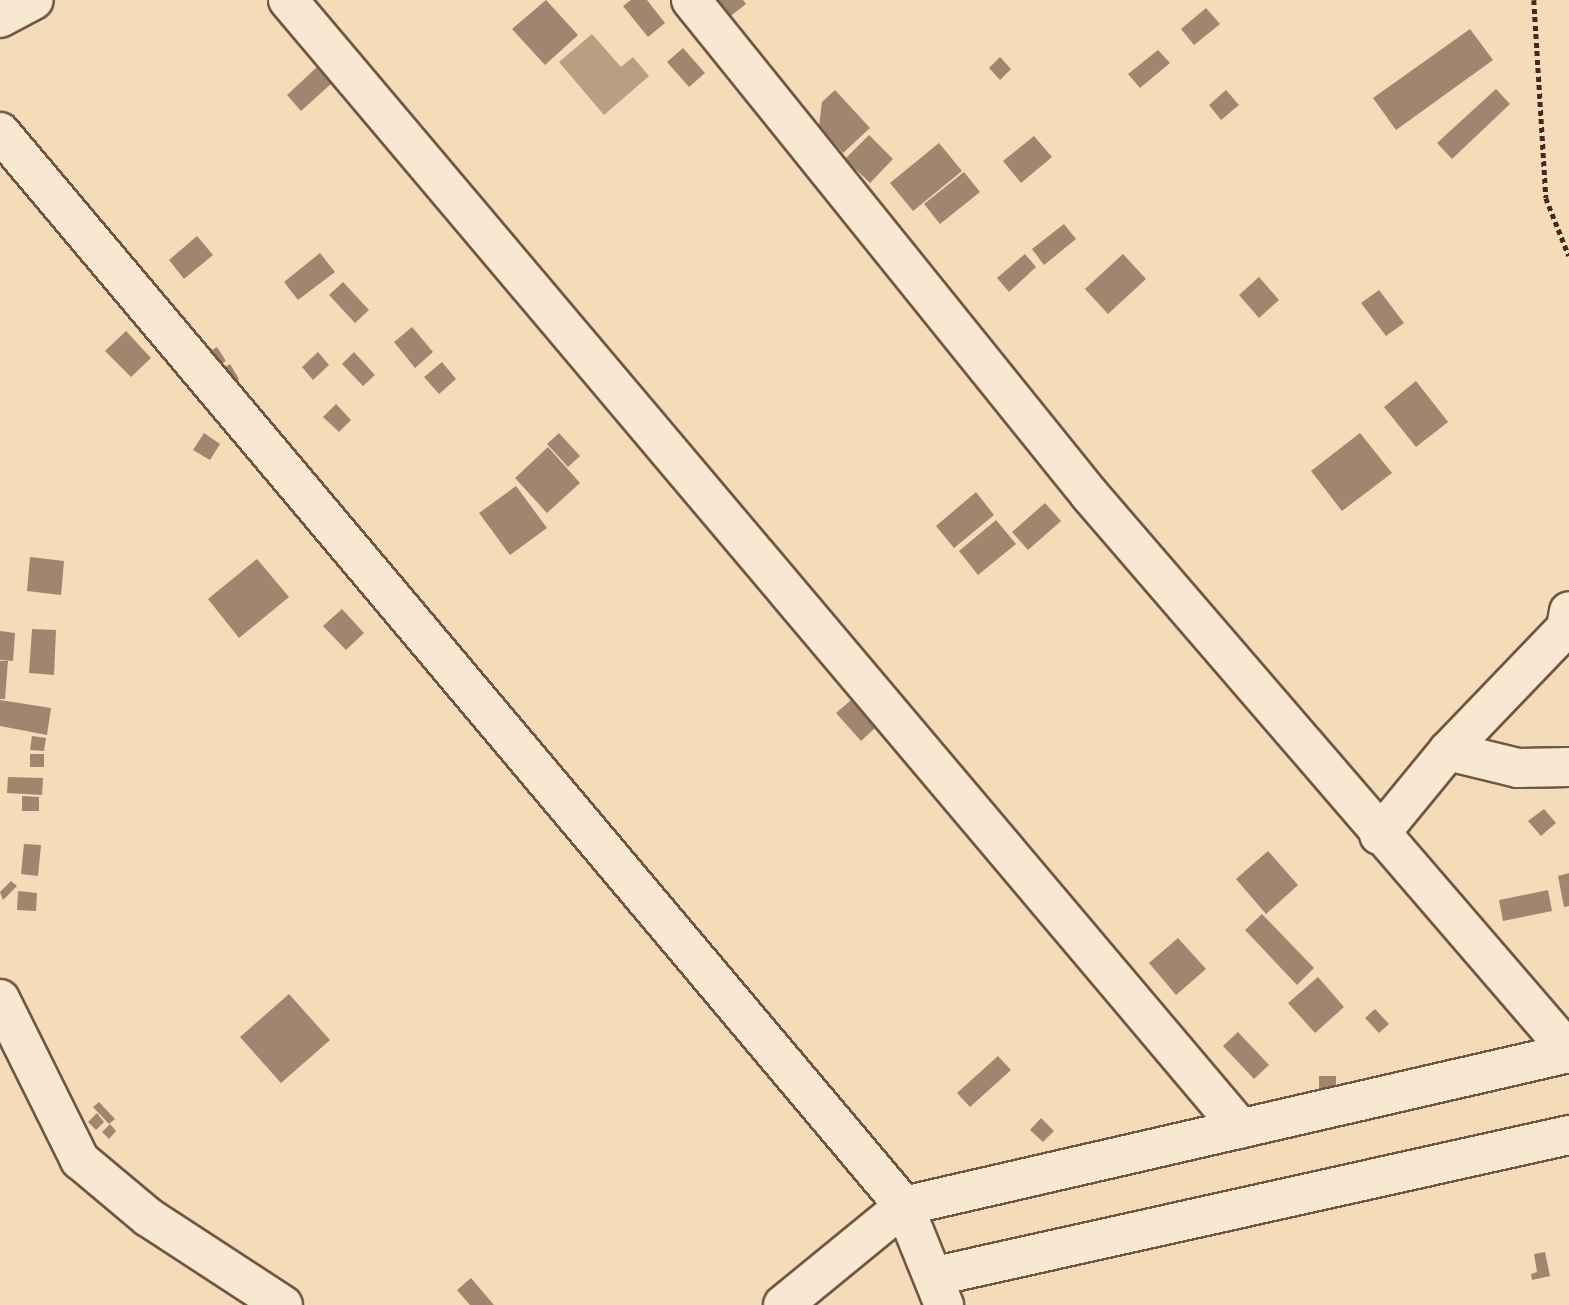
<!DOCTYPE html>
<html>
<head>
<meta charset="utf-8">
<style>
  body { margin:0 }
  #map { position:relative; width:1569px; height:1305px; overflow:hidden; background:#f4dcb9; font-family:Vollkorn,serif }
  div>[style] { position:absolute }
  .water>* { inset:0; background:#b89f84 }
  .building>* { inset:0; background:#a0866f }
  .path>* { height:4.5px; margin-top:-2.25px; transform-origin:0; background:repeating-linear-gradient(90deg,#45291e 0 5px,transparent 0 8.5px) }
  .roads { filter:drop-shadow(2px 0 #715645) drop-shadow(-2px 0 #715645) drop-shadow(0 2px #715645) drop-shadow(0 -2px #715645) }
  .minor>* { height:38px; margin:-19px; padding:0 19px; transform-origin:19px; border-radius:19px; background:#f8e8d2 }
  .tertiary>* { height:38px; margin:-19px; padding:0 19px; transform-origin:19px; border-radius:19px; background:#f8e8d2 }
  span { translate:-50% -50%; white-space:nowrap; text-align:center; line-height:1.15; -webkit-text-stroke:6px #f8e8d2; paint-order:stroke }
</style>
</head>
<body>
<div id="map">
  <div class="water">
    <i style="clip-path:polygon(592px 34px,621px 67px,633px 57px,649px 76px,604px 115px,559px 62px)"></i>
  </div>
  <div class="building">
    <i style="clip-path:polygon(546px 0,578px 35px,545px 65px,512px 29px)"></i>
    <i style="clip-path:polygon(631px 0,647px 0,665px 23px,648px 37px,623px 6px)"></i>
    <i style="clip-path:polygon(713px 0,743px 0,746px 4px,728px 18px)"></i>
    <i style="clip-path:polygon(1206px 8px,1220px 24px,1194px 45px,1181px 29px)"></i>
    <i style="clip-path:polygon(1470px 29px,1493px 60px,1396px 130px,1373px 98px)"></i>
    <i style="clip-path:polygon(683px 48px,705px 73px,689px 87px,667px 62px)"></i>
    <i style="clip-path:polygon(1158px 50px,1170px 63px,1140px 88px,1128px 74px)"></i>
    <i style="clip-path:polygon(1000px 57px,1011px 69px,1000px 80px,989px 68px)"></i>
    <i style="clip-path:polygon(317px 67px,332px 83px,301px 111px,287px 95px)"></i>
    <i style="clip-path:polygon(1496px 89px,1510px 104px,1452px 159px,1437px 143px)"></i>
    <i style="clip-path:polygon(835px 90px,870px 128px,843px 153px,819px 126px,822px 102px)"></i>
    <i style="clip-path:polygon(1226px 90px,1239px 105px,1221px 120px,1209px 105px)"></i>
    <i style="clip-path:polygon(869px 135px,893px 159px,870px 183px,845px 159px)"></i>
    <i style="clip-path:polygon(1034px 136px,1052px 157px,1021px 183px,1003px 161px)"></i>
    <i style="clip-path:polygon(939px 143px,962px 171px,913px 211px,890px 183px)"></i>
    <i style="clip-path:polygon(964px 172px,980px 192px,940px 224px,924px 204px)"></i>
    <i style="clip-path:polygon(1064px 224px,1076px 239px,1044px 265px,1032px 249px)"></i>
    <i style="clip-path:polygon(197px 236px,213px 255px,184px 279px,169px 260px)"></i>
    <i style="clip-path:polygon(320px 253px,335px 272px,298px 300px,284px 282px)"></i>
    <i style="clip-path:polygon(1025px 254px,1036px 267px,1009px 292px,997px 278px)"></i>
    <i style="clip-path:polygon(1123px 254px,1146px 279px,1108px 314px,1085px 289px)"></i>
    <i style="clip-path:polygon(1259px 277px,1279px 300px,1259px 318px,1239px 295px)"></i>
    <i style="clip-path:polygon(343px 282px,369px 310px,355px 323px,329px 295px)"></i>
    <i style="clip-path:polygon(1379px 290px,1404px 323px,1386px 336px,1361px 303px)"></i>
    <i style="clip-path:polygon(412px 327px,433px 352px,415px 368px,394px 342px)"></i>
    <i style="clip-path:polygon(126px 331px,151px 358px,131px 377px,105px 351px)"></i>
    <i style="clip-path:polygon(217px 347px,226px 361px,211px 370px,203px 356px)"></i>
    <i style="clip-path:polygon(318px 352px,329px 365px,313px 380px,302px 367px)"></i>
    <i style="clip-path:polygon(354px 352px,375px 375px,363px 386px,342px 364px)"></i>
    <i style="clip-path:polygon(442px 362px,456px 379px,439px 394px,424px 377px)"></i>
    <i style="clip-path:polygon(230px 364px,239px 379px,225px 387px,216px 373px)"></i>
    <i style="clip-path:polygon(1416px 381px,1448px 422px,1416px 447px,1384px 407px)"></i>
    <i style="clip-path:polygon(336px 404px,351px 420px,339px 432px,323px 417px)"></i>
    <i style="clip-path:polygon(204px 433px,220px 444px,210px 460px,193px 450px)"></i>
    <i style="clip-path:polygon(559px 433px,580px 456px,568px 467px,547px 444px)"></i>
    <i style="clip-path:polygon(1360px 433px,1392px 473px,1342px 511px,1311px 471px)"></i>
    <i style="clip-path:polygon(548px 447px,580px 483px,547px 513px,515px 478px)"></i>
    <i style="clip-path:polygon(516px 486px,547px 528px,510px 555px,479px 513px)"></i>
    <i style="clip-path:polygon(976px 492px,994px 515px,954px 548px,936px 526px)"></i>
    <i style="clip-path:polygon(1045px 503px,1061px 521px,1028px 550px,1012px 532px)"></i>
    <i style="clip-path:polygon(996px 520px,1016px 544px,978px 575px,959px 551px)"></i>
    <i style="clip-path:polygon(30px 557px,64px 561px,61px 595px,27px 591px)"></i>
    <i style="clip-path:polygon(257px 559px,289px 597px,239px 638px,208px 599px)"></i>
    <i style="clip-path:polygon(342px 609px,364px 633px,346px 650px,323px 626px)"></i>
    <i style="clip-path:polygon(32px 629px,56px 630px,54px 675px,29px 673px)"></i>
    <i style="clip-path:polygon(0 631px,15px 633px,13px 661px,0 660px)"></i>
    <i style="clip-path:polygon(0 661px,8px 661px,5px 699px,0 699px)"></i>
    <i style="clip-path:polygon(0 700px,51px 708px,47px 735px,0 726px)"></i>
    <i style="clip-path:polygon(851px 700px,875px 728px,861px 741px,836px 713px)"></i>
    <i style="clip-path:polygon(32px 736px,46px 738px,44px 751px,30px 750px)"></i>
    <i style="clip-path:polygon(30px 754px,44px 754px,44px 767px,30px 767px)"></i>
    <i style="clip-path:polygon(8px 777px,43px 778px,42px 795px,7px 793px)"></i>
    <i style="clip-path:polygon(22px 796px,39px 797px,39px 811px,22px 811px)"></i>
    <i style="clip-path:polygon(1544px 809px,1556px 823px,1541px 836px,1528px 821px)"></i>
    <i style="clip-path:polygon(24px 844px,41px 845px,38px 876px,21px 874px)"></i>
    <i style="clip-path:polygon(1268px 851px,1298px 885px,1266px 914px,1236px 879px)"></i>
    <i style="clip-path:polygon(1569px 873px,1569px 906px,1564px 907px,1558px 876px)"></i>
    <i style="clip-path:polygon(11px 881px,17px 886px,3px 900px,0 892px)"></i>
    <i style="clip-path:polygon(1548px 890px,1552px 911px,1503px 921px,1499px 900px)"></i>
    <i style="clip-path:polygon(18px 891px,37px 893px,36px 911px,17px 910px)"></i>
    <i style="clip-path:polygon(1262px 914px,1314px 968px,1297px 985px,1245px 930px)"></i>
    <i style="clip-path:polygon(1178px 938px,1206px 969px,1176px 995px,1149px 963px)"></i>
    <i style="clip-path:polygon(1318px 977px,1344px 1007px,1315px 1033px,1288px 1003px)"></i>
    <i style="clip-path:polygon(289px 994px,330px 1040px,281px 1083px,240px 1037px)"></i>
    <i style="clip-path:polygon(1375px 1009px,1389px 1024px,1379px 1033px,1365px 1018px)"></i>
    <i style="clip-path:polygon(1238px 1032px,1269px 1065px,1254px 1079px,1223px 1046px)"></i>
    <i style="clip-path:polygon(998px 1056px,1011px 1070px,970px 1107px,957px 1093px)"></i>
    <i style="clip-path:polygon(1319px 1076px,1336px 1076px,1336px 1094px,1319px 1094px)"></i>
    <i style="clip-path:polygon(99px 1102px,115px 1119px,109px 1124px,93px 1107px)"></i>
    <i style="clip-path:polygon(97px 1113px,104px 1122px,96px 1130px,88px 1122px)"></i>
    <i style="clip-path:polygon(1041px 1118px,1054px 1131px,1043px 1142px,1030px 1130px)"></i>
    <i style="clip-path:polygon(110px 1124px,116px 1131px,109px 1139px,102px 1132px)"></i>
    <i style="clip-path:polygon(1545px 1252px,1550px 1276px,1532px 1280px,1531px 1274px,1537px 1272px,1534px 1254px)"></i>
    <i style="clip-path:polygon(471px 1278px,494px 1305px,470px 1305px,457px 1290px)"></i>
  </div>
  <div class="path">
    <i style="left:1534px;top:0;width:198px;rotate:86.5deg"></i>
    <i style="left:1546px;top:198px;width:62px;rotate:68.4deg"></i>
  </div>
  <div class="roads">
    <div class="minor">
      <i style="left:288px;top:0;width:1477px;rotate:49.83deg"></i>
      <i style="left:691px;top:0;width:634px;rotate:51.14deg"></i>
      <i style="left:1089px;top:494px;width:735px;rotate:49.25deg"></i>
      <i style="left:0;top:18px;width:38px;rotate:-28deg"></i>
      <i style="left:1448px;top:751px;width:72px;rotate:13.7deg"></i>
      <i style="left:1518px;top:768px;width:51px;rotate:-1.1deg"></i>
      <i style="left:1379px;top:835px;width:109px;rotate:-50.6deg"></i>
      <i style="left:1448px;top:751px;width:170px;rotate:-46.2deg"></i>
      <i style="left:1566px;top:628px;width:17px;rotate:-80deg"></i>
      <i style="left:0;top:999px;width:180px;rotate:63.6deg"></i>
      <i style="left:80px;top:1160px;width:89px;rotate:40deg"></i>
      <i style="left:148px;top:1217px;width:161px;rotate:33.1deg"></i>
      <i style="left:936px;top:1276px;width:649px;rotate:-12.56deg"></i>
      <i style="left:783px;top:1305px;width:156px;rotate:-39.3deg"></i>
      <i style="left:904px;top:1206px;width:682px;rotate:-12.96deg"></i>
    </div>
    <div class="tertiary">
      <i style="left:0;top:132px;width:1404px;rotate:49.91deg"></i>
      <i style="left:904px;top:1206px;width:107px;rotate:68deg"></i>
    </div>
  </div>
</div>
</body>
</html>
